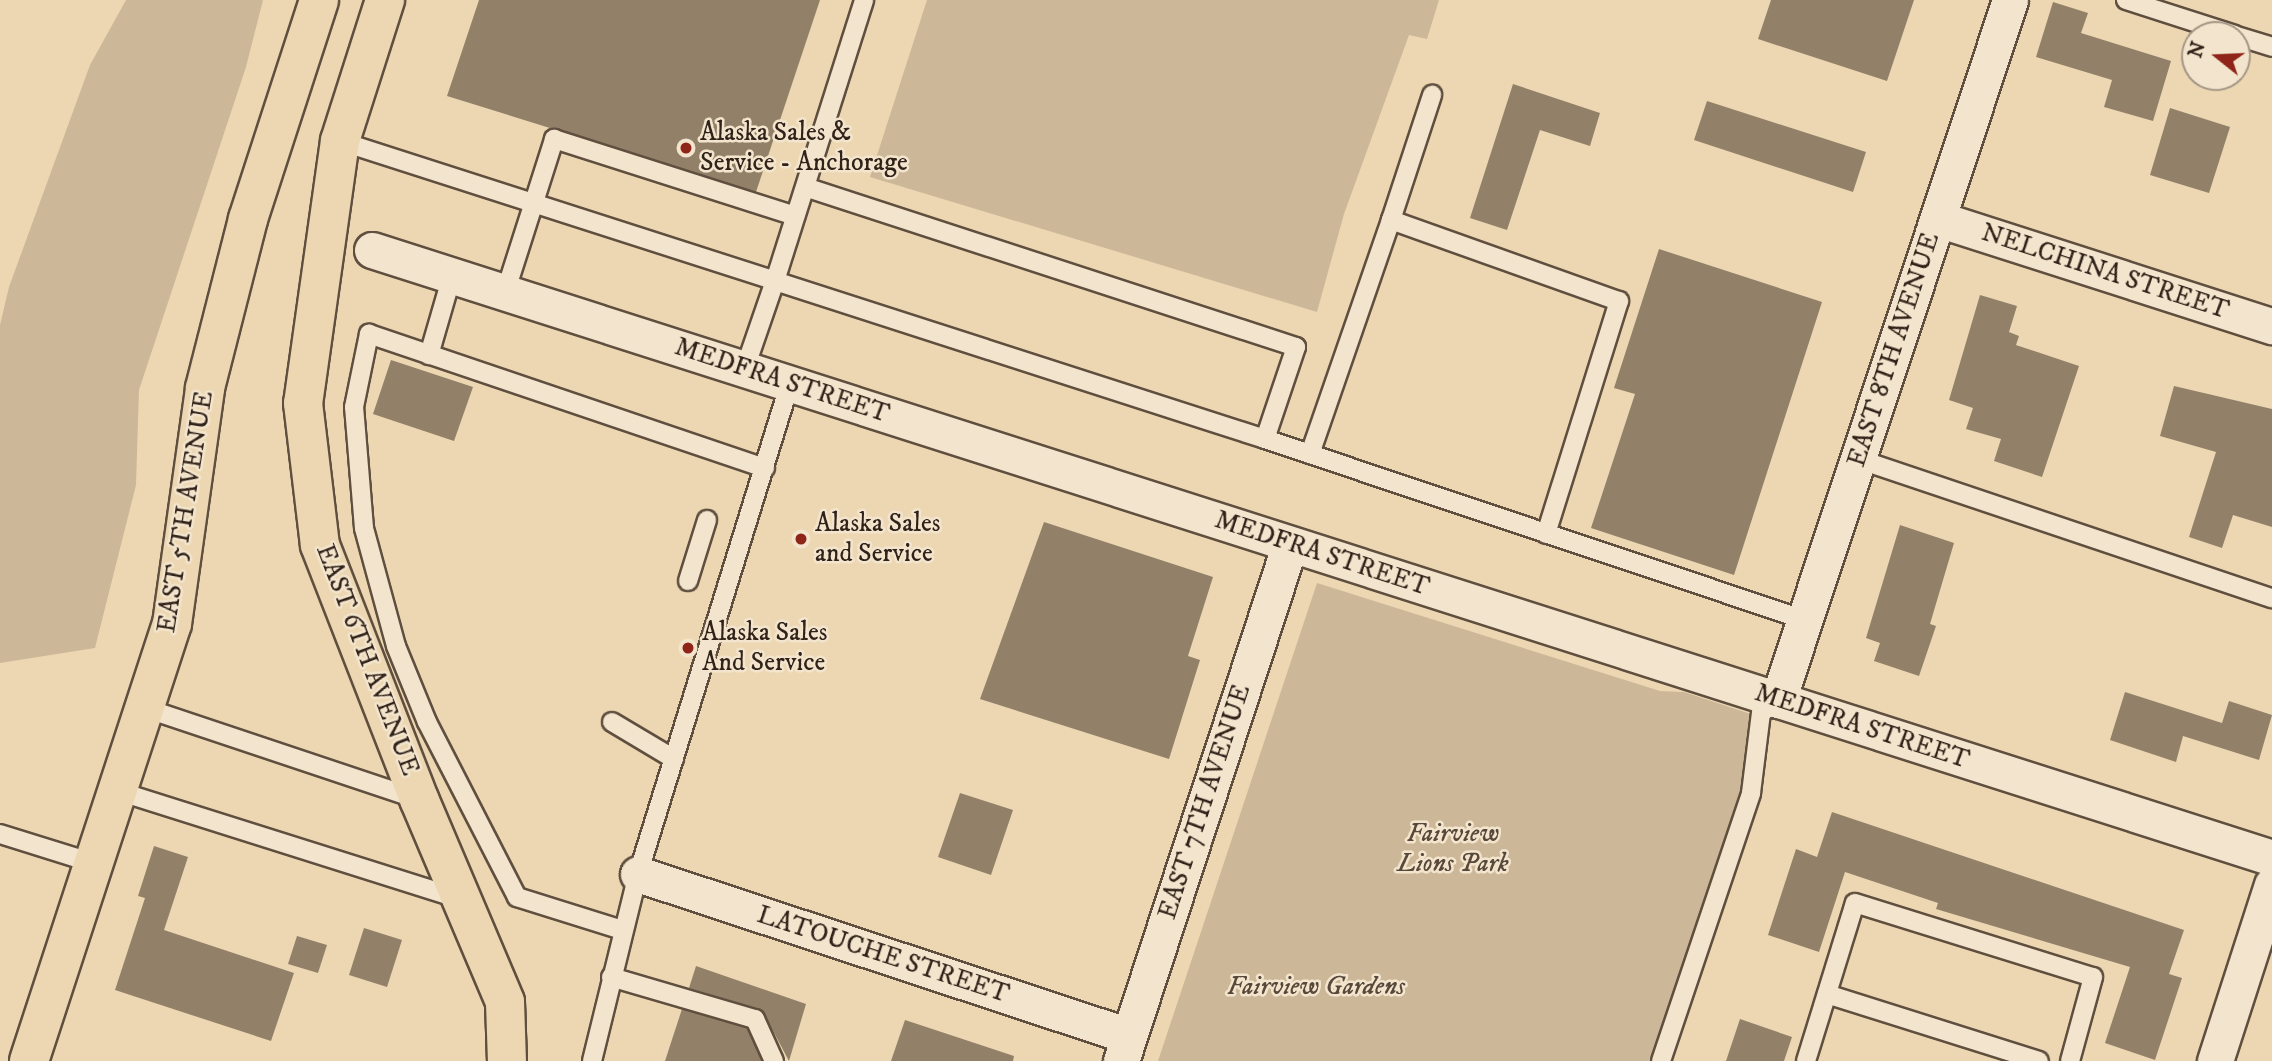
<!DOCTYPE html>
<html>
<head>
<meta charset="utf-8">
<style>
  body { margin:0 }
  #map { position:relative; width:2272px; height:1061px; overflow:hidden; background:#ecd7b2; font-family:"IM FELL DW Pica",serif }
  div>[style] { position:absolute }
  .green>* { inset:0; background:#ccb898 }
  .building>* { inset:0; background:#928069 }
  .roads { filter:drop-shadow(2px 0 #604f3f) drop-shadow(-2px 0 #604f3f) drop-shadow(0 2px #604f3f) drop-shadow(0 -2px #604f3f) }
  .lane>* { height:18px; margin:-9px; padding:0 9px; transform-origin:9px; border-radius:9px; background:#f3e5cd }
  .street>* { height:35px; margin:-17.5px; padding:0 17.5px; transform-origin:17.5px; border-radius:17.5px; background:#f3e5cd }
  .highway>* { height:38px; margin:-19px; padding:0 19px; transform-origin:19px; border-radius:19px; background:#ecd7b2 }
  .dots>* { width:19px; height:19px; translate:-50% -50%; box-sizing:border-box; border:4px solid #f3e5cd; border-radius:50% }
  span { translate:-50% -50%; white-space:nowrap; text-align:center; line-height:1.15; -webkit-text-stroke:5px #f3e5cd; paint-order:stroke }
  .poi-label { font-size:26px; color:#312219 }
  .left { translate:0 -50%; text-align:left }
  .street-label { font-size:26px; color:#312219 }
  .park-label { font-size:26px; color:#584839; font-style:italic }
  .north { position:absolute; left:2181px; top:21px; width:70px; height:70px; box-sizing:border-box; background:#f3e5cd; border:2px solid #a59785; border-radius:50%; rotate:288deg; font-size:19px; font-weight:700; line-height:28px; text-align:center; color:#312219 }
  .north::after { content:''; display:block; margin:auto; width:24px; height:32px; background:#8f2418; clip-path:polygon(50% 0,100% 100%,50% 72%,0 100%) }
</style>
</head>
<body>
<div id="map">
  <div class="green">
    <i style="clip-path:polygon(126px 0,263px 0,246px 67px,139px 390px,136px 485px,95px 648px,0 663px,0 325px,9px 287px,90px 65px)"></i>
    <i style="clip-path:polygon(927px 0,1439px 0,1427px 39px,1409px 35px,1344px 214px,1317px 312px,870px 177px)"></i>
    <i style="clip-path:polygon(1317px 583px,1660px 691px,1684px 692px,1763px 718px,1727px 889px,1669px 1061px,1158px 1061px)"></i>
  </div>
  <div class="building">
    <i style="clip-path:polygon(479px 0,820px 0,756px 192px,447px 96px)"></i>
    <i style="clip-path:polygon(1771px 0,1914px 0,1887px 81px,1758px 39px)"></i>
    <i style="clip-path:polygon(2053px 2px,2088px 13px,2081px 33px,2171px 61px,2153px 121px,2104px 107px,2112px 80px,2036px 57px)"></i>
    <i style="clip-path:polygon(1513px 84px,1600px 113px,1590px 146px,1540px 130px,1507px 230px,1470px 218px)"></i>
    <i style="clip-path:polygon(1707px 101px,1866px 152px,1853px 192px,1694px 140px)"></i>
    <i style="clip-path:polygon(2170px 108px,2230px 127px,2209px 193px,2150px 175px)"></i>
    <i style="clip-path:polygon(1659px 249px,1822px 302px,1734px 575px,1591px 528px,1635px 394px,1614px 388px)"></i>
    <i style="clip-path:polygon(1980px 295px,2017px 306px,2009px 332px,2019px 336px,2016px 345px,2079px 366px,2042px 477px,1994px 461px,2001px 439px,1966px 429px,1973px 408px,1949px 400px)"></i>
    <i style="clip-path:polygon(391px 360px,473px 387px,454px 441px,373px 414px)"></i>
    <i style="clip-path:polygon(2174px 386px,2272px 409px,2272px 527px,2233px 515px,2222px 548px,2189px 537px,2216px 452px,2160px 436px)"></i>
    <i style="clip-path:polygon(1044px 522px,1213px 577px,1188px 656px,1200px 660px,1169px 759px,980px 699px)"></i>
    <i style="clip-path:polygon(1900px 525px,1954px 543px,1930px 624px,1936px 626px,1919px 676px,1874px 661px,1880px 643px,1866px 638px)"></i>
    <i style="clip-path:polygon(2125px 692px,2222px 723px,2229px 701px,2272px 715px,2259px 760px,2183px 736px,2176px 762px,2110px 740px)"></i>
    <i style="clip-path:polygon(960px 793px,1013px 810px,991px 875px,938px 857px)"></i>
    <i style="clip-path:polygon(1832px 812px,2184px 930px,2169px 974px,2182px 978px,2155px 1060px,2105px 1043px,2130px 967px,1936px 909px,1938px 903px,1845px 872px,1819px 952px,1768px 935px,1796px 849px,1817px 857px)"></i>
    <i style="clip-path:polygon(154px 846px,188px 857px,164px 930px,294px 973px,271px 1041px,115px 990px,145px 898px,138px 896px)"></i>
    <i style="clip-path:polygon(364px 928px,402px 940px,387px 987px,349px 975px)"></i>
    <i style="clip-path:polygon(297px 936px,327px 945px,318px 973px,288px 964px)"></i>
    <i style="clip-path:polygon(696px 966px,806px 1004px,789px 1061px,762px 1010px,689px 988px)"></i>
    <i style="clip-path:polygon(682px 1009px,747px 1028px,762px 1061px,665px 1061px)"></i>
    <i style="clip-path:polygon(1740px 1019px,1792px 1037px,1784px 1061px,1726px 1061px)"></i>
    <i style="clip-path:polygon(905px 1020px,1014px 1056px,1013px 1061px,891px 1061px)"></i>
  </div>
  <div class="roads">
    <div class="lane">
      <i style="left:2126px;top:0;width:114px;rotate:17.8deg"></i>
      <i style="left:2237px;top:36px;width:37px;rotate:17deg"></i>
      <i style="left:340px;top:141px;width:457px;rotate:17.8deg"></i>
      <i style="left:775px;top:281px;width:295px;rotate:-72.4deg"></i>
      <i style="left:1391px;top:220px;width:132px;rotate:-71.8deg"></i>
      <i style="left:505px;top:293px;width:162px;rotate:-72.3deg"></i>
      <i style="left:554px;top:139px;width:253px;rotate:17.7deg"></i>
      <i style="left:429px;top:355px;width:82px;rotate:-73.8deg"></i>
      <i style="left:745px;top:368px;width:92px;rotate:-71deg"></i>
      <i style="left:775px;top:281px;width:515px;rotate:17.87deg"></i>
      <i style="left:1265px;top:439px;width:97px;rotate:-71.4deg"></i>
      <i style="left:1296px;top:347px;width:516px;rotate:-161.95deg"></i>
      <i style="left:1265px;top:439px;width:570px;rotate:18.53deg"></i>
      <i style="left:1310px;top:454px;width:248px;rotate:-70.9deg"></i>
      <i style="left:1391px;top:220px;width:242px;rotate:19.6deg"></i>
      <i style="left:1619px;top:301px;width:244px;rotate:107.4deg"></i>
      <i style="left:1858px;top:459px;width:437px;rotate:18.6deg"></i>
      <i style="left:688px;top:581px;width:64px;rotate:-72.7deg"></i>
      <i style="left:145px;top:708px;width:287px;rotate:18.5deg"></i>
      <i style="left:612px;top:722px;width:72px;rotate:30.8deg"></i>
      <i style="left:118px;top:791px;width:356px;rotate:17.5deg"></i>
      <i style="left:0;top:834px;width:97px;rotate:17.3deg"></i>
      <i style="left:622px;top:930px;width:110px;rotate:-162.6deg"></i>
      <i style="left:517px;top:897px;width:197px;rotate:-117.2deg"></i>
      <i style="left:427px;top:722px;width:82px;rotate:-112.2deg"></i>
      <i style="left:396px;top:646px;width:122px;rotate:-105.2deg"></i>
      <i style="left:364px;top:528px;width:121px;rotate:-94.7deg"></i>
      <i style="left:354px;top:407px;width:75px;rotate:-78.4deg"></i>
      <i style="left:369px;top:334px;width:418px;rotate:18.7deg"></i>
      <i style="left:611px;top:977px;width:150px;rotate:16.3deg"></i>
      <i style="left:755px;top:1019px;width:46px;rotate:65.7deg"></i>
      <i style="left:1827px;top:994px;width:222px;rotate:17.5deg"></i>
      <i style="left:592px;top:1061px;width:193px;rotate:-76.2deg"></i>
      <i style="left:638px;top:874px;width:514px;rotate:-72.8deg"></i>
      <i style="left:1661px;top:1061px;width:283px;rotate:-71.4deg"></i>
      <i style="left:1751px;top:793px;width:81px;rotate:-82.9deg"></i>
      <i style="left:1761px;top:713px;width:21px;rotate:-37deg"></i>
      <i style="left:1806px;top:1061px;width:165px;rotate:-72.8deg"></i>
      <i style="left:1855px;top:903px;width:249px;rotate:17.3deg"></i>
      <i style="left:2093px;top:977px;width:87px;rotate:105.3deg"></i>
    </div>
    <div class="street">
      <i style="left:1938px;top:219px;width:351px;rotate:17.8deg"></i>
      <i style="left:372px;top:250px;width:1995px;rotate:17.74deg"></i>
      <i style="left:1778px;top:700px;width:737px;rotate:-71.66deg"></i>
      <i style="left:638px;top:874px;width:517px;rotate:18.26deg"></i>
      <i style="left:1121px;top:1061px;width:544px;rotate:-71.9deg"></i>
      <i style="left:2215px;top:1061px;width:185px;rotate:-72.1deg"></i>
    </div>
    <div class="highway">
      <i style="left:385px;top:0;width:148px;rotate:107.7deg"></i>
      <i style="left:340px;top:141px;width:265px;rotate:98deg"></i>
      <i style="left:303px;top:403px;width:143px;rotate:83.2deg"></i>
      <i style="left:320px;top:545px;width:273px;rotate:68.7deg"></i>
      <i style="left:419px;top:799px;width:220px;rotate:67deg"></i>
      <i style="left:505px;top:1002px;width:59px;rotate:88.1deg"></i>
      <i style="left:29px;top:1061px;width:460px;rotate:-71.9deg"></i>
      <i style="left:172px;top:624px;width:238px;rotate:-82deg"></i>
      <i style="left:205px;top:388px;width:174px;rotate:-75.7deg"></i>
      <i style="left:248px;top:219px;width:230px;rotate:-72deg"></i>
    </div>
  </div>
  <div class="dots">
    <i style="left:686px;top:148px;background:#8f2418"></i>
    <i style="left:801px;top:539px;background:#8f2418"></i>
    <i style="left:688px;top:648px;background:#8f2418"></i>
  </div>
  <div class="poi-label">
    <span class="left" style="left:700px;top:148px">Alaska Sales &amp;<br>Service - Anchorage</span>
    <span class="left" style="left:815px;top:539px">Alaska Sales<br>and Service</span>
    <span class="left" style="left:702px;top:648px">Alaska Sales<br>And Service</span>
  </div>
  <div class="street-label">
    <span style="left:2105px;top:272px;rotate:18deg">NELCHINA STREET</span>
    <span style="left:1894px;top:350px;rotate:-72deg">EAST 8TH AVENUE</span>
    <span style="left:782px;top:381px;rotate:18deg">MEDFRA STREET</span>
    <span style="left:186px;top:512px;rotate:-81deg">EAST 5TH AVENUE</span>
    <span style="left:1322px;top:554px;rotate:18deg">MEDFRA STREET</span>
    <span style="left:367px;top:660px;rotate:69deg">EAST 6TH AVENUE</span>
    <span style="left:1862px;top:727px;rotate:18deg">MEDFRA STREET</span>
    <span style="left:1205px;top:802px;rotate:-72deg">EAST 7TH AVENUE</span>
    <span style="left:883px;top:955px;rotate:18deg">LATOUCHE STREET</span>
  </div>
  <div class="park-label">
    <span style="left:1453px;top:849px">Fairview<br>Lions Park</span>
    <span style="left:1316px;top:987px">Fairview Gardens</span>
  </div>
  <div class="north">N</div>
</div>
</body>
</html>
